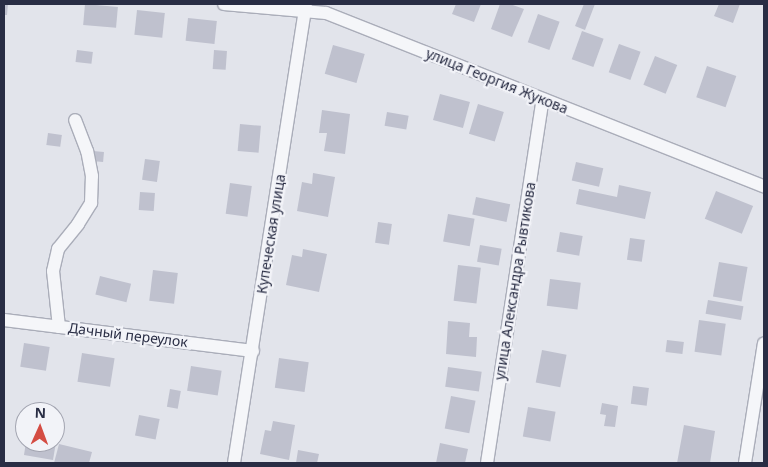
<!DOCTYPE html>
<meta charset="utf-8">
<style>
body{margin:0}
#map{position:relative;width:768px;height:467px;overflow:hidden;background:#e2e4eb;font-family:"Noto Sans",sans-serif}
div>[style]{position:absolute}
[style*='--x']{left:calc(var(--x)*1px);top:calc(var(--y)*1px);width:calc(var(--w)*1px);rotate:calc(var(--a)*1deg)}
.building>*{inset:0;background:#bfc1ce;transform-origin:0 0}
.roads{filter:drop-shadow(1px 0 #aaadb9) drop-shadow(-1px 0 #aaadb9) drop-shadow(0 1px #aaadb9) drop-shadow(0 -1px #aaadb9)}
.minor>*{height:12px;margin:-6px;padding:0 6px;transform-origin:6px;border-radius:6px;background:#f5f6f9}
span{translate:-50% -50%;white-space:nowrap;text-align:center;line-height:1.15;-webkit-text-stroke:4.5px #f2f3f8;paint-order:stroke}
.street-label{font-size:14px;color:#292d44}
.frame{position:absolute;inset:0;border:5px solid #292d44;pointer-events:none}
.north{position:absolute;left:15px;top:402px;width:50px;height:50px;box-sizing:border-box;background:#f2f3f8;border:1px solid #a2a4b0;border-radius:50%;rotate:2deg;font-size:14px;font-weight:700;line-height:20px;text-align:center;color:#292d44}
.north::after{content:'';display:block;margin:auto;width:18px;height:22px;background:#d44c43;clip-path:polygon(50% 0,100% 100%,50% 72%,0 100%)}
</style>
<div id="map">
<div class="building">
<i style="clip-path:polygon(4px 4px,8px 4px,7px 15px,4px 15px)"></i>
<i style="left:85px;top:4px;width:33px;height:21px;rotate:5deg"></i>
<i style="clip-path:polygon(456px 4px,481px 4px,474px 22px,452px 14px)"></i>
<i style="clip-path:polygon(500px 4px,510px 4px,524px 9px,512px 37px,491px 29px)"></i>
<i style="clip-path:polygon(584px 4px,595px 4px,585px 30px,575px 26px)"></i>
<i style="clip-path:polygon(719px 4px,740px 4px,733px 23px,714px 16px)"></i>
<i style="left:137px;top:10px;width:28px;height:25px;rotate:6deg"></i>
<i style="left:538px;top:14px;width:23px;height:30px;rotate:20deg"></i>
<i style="left:188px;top:18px;width:29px;height:23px;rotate:6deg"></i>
<i style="left:582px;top:31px;width:23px;height:30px;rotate:20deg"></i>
<i style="left:619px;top:44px;width:23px;height:30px;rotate:20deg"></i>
<i style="left:333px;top:45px;width:33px;height:30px;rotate:16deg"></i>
<i style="left:77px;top:50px;width:16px;height:12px;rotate:7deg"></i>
<i style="left:214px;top:50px;width:13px;height:19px;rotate:4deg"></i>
<i style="left:655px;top:56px;width:24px;height:31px;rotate:22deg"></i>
<i style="left:707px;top:66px;width:31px;height:33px;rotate:19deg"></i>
<i style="left:440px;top:94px;width:31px;height:27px;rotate:15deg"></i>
<i style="left:478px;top:104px;width:27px;height:31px;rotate:17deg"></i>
<i style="clip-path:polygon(322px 110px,350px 114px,345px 154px,324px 151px,327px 133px,319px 133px)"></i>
<i style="left:387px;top:112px;width:22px;height:14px;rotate:10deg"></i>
<i style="left:240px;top:124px;width:21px;height:27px;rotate:5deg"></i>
<i style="left:48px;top:133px;width:14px;height:12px;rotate:8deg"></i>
<i style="left:93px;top:151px;width:11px;height:10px;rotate:5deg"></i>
<i style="left:145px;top:159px;width:15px;height:21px;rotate:8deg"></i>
<i style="left:576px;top:162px;width:28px;height:19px;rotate:13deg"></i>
<i style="clip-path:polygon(313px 173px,335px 177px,328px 217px,297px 211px,302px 182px,312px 184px)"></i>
<i style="left:230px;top:183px;width:22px;height:31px;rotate:8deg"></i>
<i style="clip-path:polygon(619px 185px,651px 192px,645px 219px,576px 204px,579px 189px,617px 197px)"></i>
<i style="left:716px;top:191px;width:40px;height:30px;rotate:22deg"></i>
<i style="left:140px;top:192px;width:15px;height:18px;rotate:4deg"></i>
<i style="left:476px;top:197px;width:35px;height:18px;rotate:12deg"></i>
<i style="left:448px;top:214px;width:27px;height:28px;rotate:10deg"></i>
<i style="left:378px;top:222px;width:14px;height:21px;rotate:8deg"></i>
<i style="left:560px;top:232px;width:23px;height:20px;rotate:10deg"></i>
<i style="left:630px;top:238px;width:15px;height:22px;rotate:8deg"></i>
<i style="left:480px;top:245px;width:22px;height:17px;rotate:10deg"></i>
<i style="clip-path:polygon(303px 249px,327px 254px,319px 292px,286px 285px,292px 255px,302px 257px)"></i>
<i style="left:719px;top:262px;width:29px;height:35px;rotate:10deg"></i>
<i style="left:458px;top:265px;width:23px;height:36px;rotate:7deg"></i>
<i style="left:153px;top:270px;width:25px;height:31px;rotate:7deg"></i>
<i style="left:100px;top:276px;width:32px;height:19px;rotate:14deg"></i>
<i style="left:550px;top:279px;width:31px;height:27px;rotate:7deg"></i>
<i style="left:708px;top:300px;width:36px;height:14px;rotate:10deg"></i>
<i style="left:699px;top:320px;width:27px;height:32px;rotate:8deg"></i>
<i style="clip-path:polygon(448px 321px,470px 323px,469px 337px,477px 337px,476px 357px,446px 354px)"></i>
<i style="left:667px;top:340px;width:17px;height:12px;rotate:7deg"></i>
<i style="left:24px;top:343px;width:26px;height:24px;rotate:9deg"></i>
<i style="left:542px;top:350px;width:25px;height:33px;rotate:11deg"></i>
<i style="left:82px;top:353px;width:33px;height:29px;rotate:9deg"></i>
<i style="left:279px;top:358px;width:30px;height:30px;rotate:8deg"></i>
<i style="left:191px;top:366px;width:31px;height:25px;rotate:9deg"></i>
<i style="left:448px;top:367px;width:34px;height:20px;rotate:8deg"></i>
<i style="left:633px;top:386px;width:16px;height:18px;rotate:7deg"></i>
<i style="left:170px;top:389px;width:11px;height:18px;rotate:10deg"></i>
<i style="left:451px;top:396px;width:25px;height:33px;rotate:11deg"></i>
<i style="clip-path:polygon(602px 403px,618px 406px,615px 427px,604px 426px,606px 415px,600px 414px)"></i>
<i style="left:528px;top:407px;width:28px;height:30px;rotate:10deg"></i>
<i style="left:139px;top:415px;width:21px;height:21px;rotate:11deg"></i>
<i style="clip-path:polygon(273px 421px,295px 425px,289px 460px,260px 454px,265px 430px,271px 431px)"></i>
<i style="clip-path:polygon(684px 425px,715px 431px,710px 463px,677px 463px)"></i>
<i style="clip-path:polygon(26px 442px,56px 442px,53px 460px,24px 455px)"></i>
<i style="clip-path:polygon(440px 443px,468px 449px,465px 463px,436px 463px)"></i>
<i style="clip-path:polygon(59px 444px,92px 452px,89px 463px,54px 463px)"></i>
<i style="clip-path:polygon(298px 450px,319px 454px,317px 463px,296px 463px)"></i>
</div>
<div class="roads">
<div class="minor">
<i style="--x:224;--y:4;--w:102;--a:5"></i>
<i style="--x:326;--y:13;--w:471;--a:21.6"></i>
<i style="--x:4;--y:320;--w:251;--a:7.1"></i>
<i style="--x:59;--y:327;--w:56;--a:-96.1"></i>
<i style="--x:53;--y:271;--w:23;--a:-77"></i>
<i style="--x:58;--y:249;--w:32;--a:-51"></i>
<i style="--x:78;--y:224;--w:25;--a:-58"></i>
<i style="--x:91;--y:203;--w:27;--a:-88"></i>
<i style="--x:92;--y:176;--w:25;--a:-101"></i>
<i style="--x:87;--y:151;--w:33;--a:-111"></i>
<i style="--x:234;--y:463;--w:465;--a:-81.1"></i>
<i style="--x:487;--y:463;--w:368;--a:-81.3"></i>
<i style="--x:745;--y:463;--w:121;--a:-81"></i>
</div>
</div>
<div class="street-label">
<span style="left:497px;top:81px;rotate:22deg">улица Георгия Жукова</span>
<span style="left:271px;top:234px;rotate:-81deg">Купеческая улица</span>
<span style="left:515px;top:281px;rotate:-81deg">улица Александра Рывтикова</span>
<span style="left:128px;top:335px;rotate:7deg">Дачный переулок</span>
</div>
<div class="frame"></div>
<div class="north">N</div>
</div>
